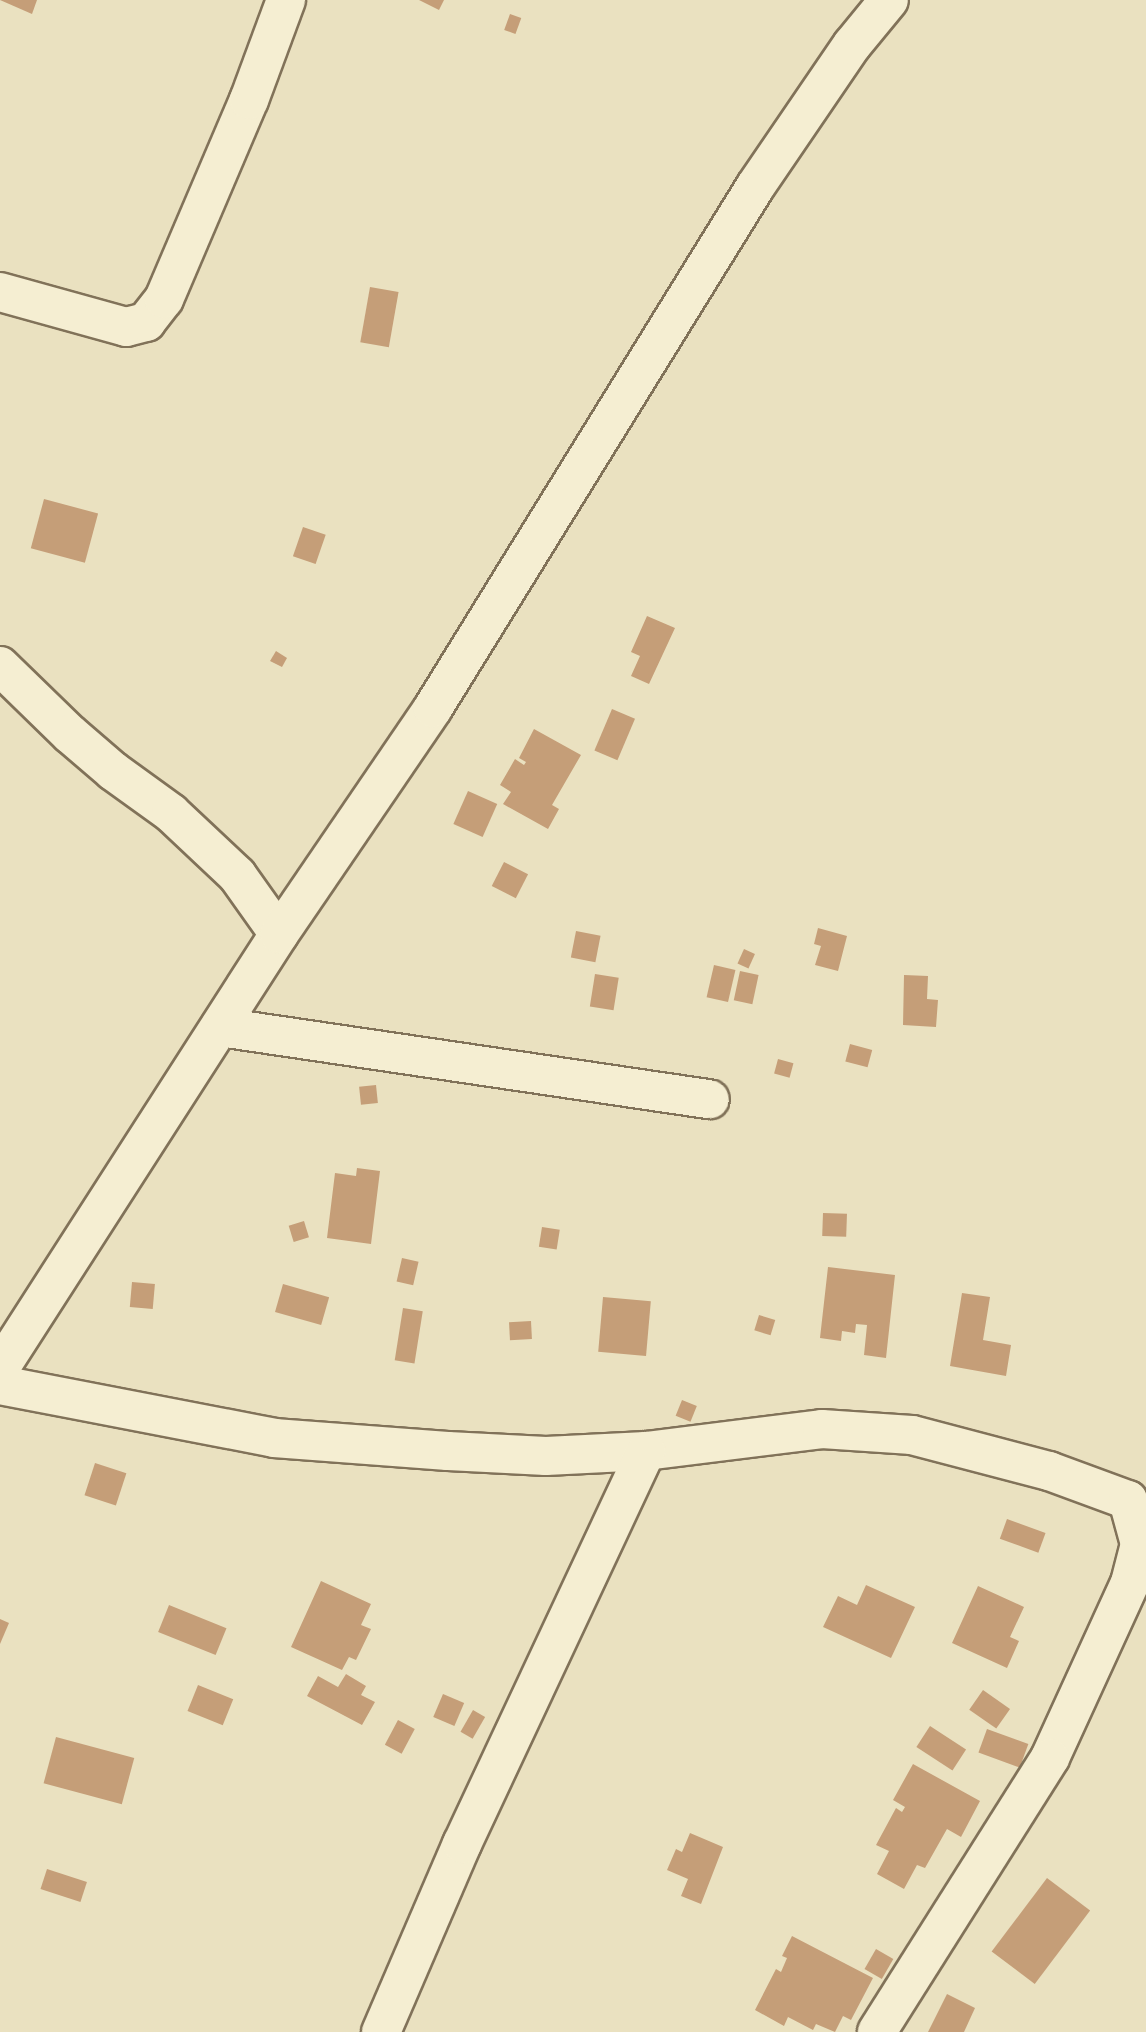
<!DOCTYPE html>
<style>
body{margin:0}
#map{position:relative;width:1146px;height:2032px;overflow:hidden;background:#eae1c0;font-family:Georgia,serif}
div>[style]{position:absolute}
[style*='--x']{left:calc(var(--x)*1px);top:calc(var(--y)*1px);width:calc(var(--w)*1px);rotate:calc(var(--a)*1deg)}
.building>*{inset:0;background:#c59e78;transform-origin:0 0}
.roads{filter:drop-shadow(2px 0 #817259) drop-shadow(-2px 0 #817259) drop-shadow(0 2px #817259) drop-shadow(0 -2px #817259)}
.minor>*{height:38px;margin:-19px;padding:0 19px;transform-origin:19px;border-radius:19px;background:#f5eed2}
span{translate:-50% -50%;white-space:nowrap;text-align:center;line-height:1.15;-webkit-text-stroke:5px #f2eacf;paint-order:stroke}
</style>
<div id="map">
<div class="building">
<i style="clip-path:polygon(0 0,37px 0,32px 14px)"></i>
<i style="clip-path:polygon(419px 0,444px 0,439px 10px)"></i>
<i style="left:510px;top:14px;width:12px;height:17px;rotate:20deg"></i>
<i style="left:370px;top:287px;width:29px;height:56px;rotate:10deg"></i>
<i style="left:44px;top:499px;width:56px;height:51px;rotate:15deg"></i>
<i style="left:303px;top:527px;width:24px;height:31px;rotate:19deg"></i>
<i style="clip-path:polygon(647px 616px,675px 628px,649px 684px,631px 676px,640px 656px,631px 652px)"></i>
<i style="clip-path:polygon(276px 651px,287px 658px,282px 667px,270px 661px)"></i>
<i style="left:612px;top:709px;width:25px;height:45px;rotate:23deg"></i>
<i style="clip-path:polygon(534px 729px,581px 755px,552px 805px,559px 809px,548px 829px,503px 804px,511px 792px,500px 785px,515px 759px,524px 765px,526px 762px,519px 758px)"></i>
<i style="left:468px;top:791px;width:32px;height:36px;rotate:24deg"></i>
<i style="left:504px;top:862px;width:27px;height:27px;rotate:27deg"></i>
<i style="clip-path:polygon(818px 928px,847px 936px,838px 971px,815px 965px,821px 946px,814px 944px)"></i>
<i style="left:576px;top:931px;width:25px;height:27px;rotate:11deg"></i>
<i style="left:744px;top:949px;width:12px;height:16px;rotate:24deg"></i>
<i style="left:714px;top:965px;width:22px;height:33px;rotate:13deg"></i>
<i style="left:740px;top:971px;width:19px;height:30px;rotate:12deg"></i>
<i style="left:595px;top:974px;width:24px;height:33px;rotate:9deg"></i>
<i style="clip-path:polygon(904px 975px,928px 976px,927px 999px,938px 1000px,936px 1027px,903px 1025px)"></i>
<i style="left:850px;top:1044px;width:23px;height:18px;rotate:15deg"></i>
<i style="left:778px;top:1059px;width:16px;height:15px;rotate:15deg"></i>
<i style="left:376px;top:1085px;width:18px;height:17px;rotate:84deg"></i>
<i style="clip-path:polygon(357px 1168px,380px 1171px,371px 1244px,327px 1238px,335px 1173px,356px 1176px)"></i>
<i style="left:823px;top:1213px;width:24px;height:23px;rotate:2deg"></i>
<i style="left:304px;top:1221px;width:17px;height:16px;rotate:73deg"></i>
<i style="left:542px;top:1227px;width:18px;height:20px;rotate:9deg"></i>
<i style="left:402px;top:1258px;width:17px;height:24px;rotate:13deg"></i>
<i style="clip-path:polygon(828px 1267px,895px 1275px,886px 1358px,864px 1355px,867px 1325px,856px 1324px,855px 1333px,842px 1331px,841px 1341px,820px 1338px)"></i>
<i style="left:132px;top:1282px;width:23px;height:25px;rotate:5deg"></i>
<i style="left:283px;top:1284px;width:48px;height:29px;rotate:16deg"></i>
<i style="clip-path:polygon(962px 1293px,990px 1297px,983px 1340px,1011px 1345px,1006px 1376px,950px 1366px)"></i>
<i style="left:603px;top:1297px;width:48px;height:55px;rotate:5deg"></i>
<i style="left:403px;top:1308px;width:20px;height:53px;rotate:9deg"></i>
<i style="left:759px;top:1315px;width:17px;height:16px;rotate:17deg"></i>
<i style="left:531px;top:1321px;width:18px;height:22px;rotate:87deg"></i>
<i style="left:682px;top:1400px;width:16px;height:17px;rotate:22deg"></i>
<i style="left:95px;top:1463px;width:33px;height:34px;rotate:18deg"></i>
<i style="left:1007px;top:1519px;width:41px;height:21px;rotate:20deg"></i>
<i style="clip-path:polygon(321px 1581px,371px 1604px,361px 1625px,371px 1629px,356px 1660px,349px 1657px,342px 1670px,291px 1647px)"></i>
<i style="clip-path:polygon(866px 1585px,915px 1607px,891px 1658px,823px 1627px,838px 1596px,857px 1605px)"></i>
<i style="clip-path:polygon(978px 1586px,1024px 1607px,1010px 1637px,1019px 1641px,1007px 1668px,952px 1643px)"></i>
<i style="left:169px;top:1605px;width:62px;height:29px;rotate:22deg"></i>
<i style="clip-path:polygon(0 1619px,9px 1623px,0 1644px)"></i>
<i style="clip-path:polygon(346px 1674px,366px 1686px,361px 1695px,375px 1702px,362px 1725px,307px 1696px,318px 1676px,338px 1687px)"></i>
<i style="left:198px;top:1685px;width:38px;height:28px;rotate:22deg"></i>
<i style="left:983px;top:1690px;width:33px;height:24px;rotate:35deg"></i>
<i style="left:443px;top:1694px;width:23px;height:25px;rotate:23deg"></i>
<i style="left:473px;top:1710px;width:14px;height:25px;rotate:30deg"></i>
<i style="left:398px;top:1720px;width:19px;height:28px;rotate:28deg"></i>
<i style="left:930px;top:1726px;width:43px;height:25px;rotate:33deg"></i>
<i style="left:987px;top:1729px;width:44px;height:25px;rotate:20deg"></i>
<i style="left:56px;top:1737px;width:81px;height:48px;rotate:15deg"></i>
<i style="clip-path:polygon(913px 1764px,980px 1801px,961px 1837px,947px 1829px,925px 1868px,917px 1865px,904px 1889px,877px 1874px,889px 1851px,876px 1845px,896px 1808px,902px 1812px,905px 1807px,893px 1800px)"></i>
<i style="clip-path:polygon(690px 1833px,723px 1847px,701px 1904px,681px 1896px,688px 1879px,667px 1870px,676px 1849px,682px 1852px)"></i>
<i style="left:47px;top:1869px;width:42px;height:21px;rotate:18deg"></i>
<i style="left:1047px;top:1878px;width:54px;height:92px;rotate:37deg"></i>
<i style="clip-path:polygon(792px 1936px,873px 1978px,851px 2020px,843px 2016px,835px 2032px,816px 2024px,813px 2030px,788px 2017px,784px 2026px,755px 2010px,776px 1969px,781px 1972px,787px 1958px,782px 1956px)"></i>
<i style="left:876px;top:1949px;width:20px;height:23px;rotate:30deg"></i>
<i style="clip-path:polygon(947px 1994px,975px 2008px,964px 2032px,928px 2032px)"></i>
</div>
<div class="roads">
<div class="minor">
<i style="--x:0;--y:292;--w:131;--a:15.5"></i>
<i style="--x:126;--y:327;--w:21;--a:-14"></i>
<i style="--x:146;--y:322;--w:29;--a:-52"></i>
<i style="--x:164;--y:299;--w:216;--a:-66.9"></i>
<i style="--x:249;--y:100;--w:107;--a:-69.7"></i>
<i style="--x:0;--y:666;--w:98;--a:44.2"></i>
<i style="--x:70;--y:734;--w:57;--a:40.7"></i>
<i style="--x:113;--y:771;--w:72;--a:35.9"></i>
<i style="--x:171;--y:813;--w:91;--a:43.2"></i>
<i style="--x:237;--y:875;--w:72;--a:54.6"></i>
<i style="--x:220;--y:1027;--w:495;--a:8.4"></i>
<i style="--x:0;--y:1368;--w:516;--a:-57.26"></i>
<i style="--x:279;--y:934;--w:273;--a:-55.7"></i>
<i style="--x:433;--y:708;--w:612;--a:-58.28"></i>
<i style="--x:755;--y:187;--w:172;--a:-55.7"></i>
<i style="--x:852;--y:45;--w:58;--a:-50.6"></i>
<i style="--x:0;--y:1385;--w:279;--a:10.9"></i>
<i style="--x:274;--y:1438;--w:174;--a:4.3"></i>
<i style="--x:448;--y:1451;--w:98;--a:2.9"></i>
<i style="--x:546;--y:1456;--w:100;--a:-2.9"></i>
<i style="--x:646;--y:1451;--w:177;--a:-7.1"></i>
<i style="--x:822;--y:1429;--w:90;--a:3.8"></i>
<i style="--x:912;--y:1435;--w:142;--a:14.7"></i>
<i style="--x:1049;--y:1471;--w:84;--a:20.2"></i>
<i style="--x:1128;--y:1500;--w:46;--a:74.7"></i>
<i style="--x:1140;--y:1544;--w:40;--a:104.4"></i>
<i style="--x:1130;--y:1583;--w:192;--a:114.6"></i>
<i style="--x:1050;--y:1758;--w:324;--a:122.3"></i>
<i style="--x:381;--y:2032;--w:205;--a:-66.7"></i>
<i style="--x:462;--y:1844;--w:434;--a:-64.9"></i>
</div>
</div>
</div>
